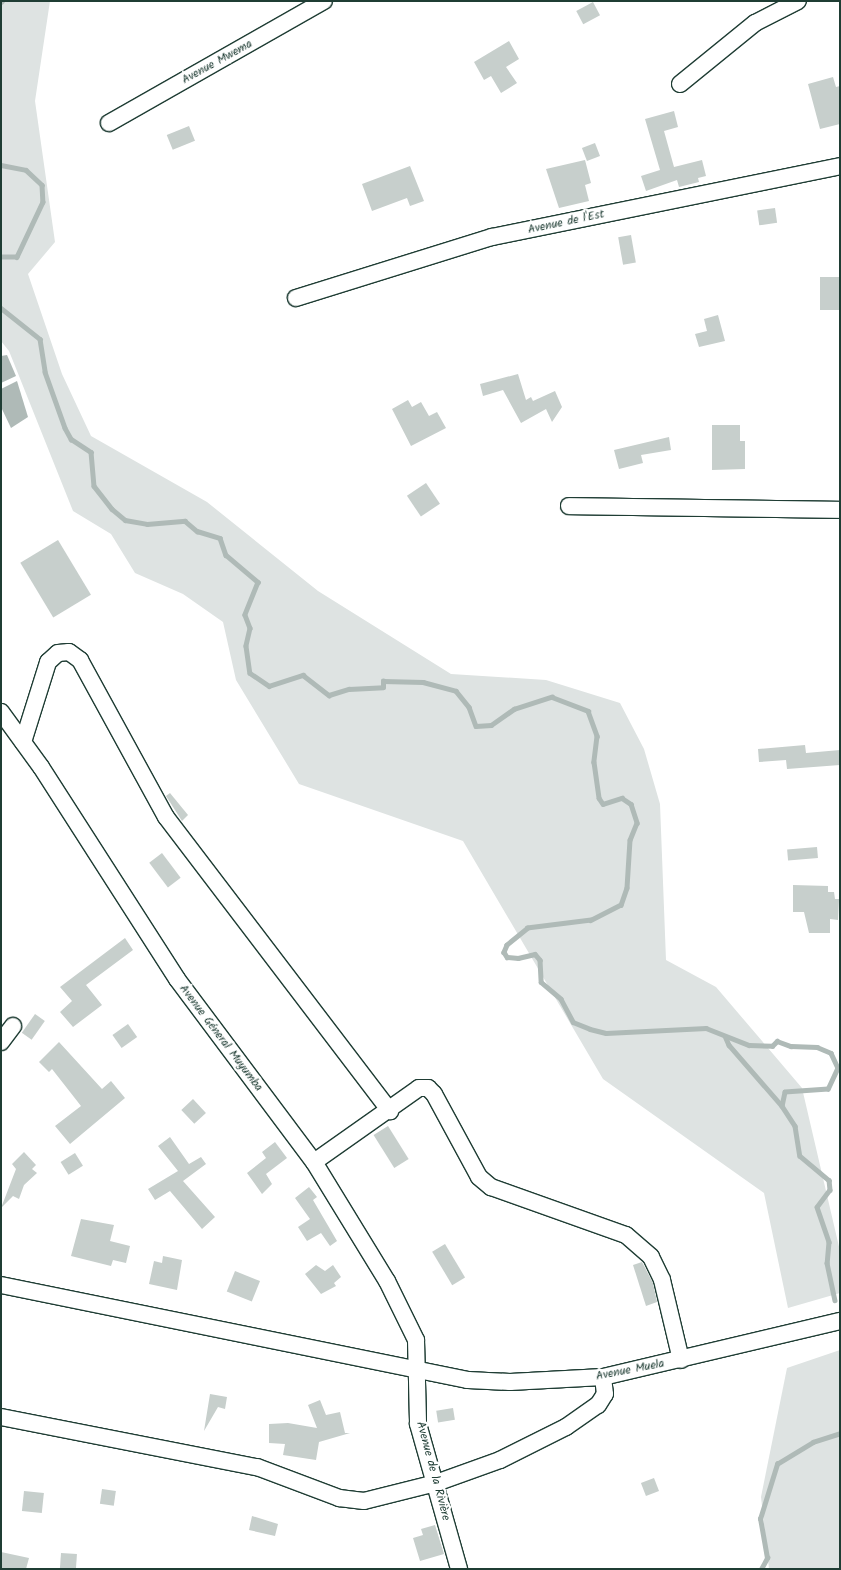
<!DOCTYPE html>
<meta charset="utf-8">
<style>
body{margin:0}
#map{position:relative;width:841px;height:1570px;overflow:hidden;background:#fff;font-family:Kalam,sans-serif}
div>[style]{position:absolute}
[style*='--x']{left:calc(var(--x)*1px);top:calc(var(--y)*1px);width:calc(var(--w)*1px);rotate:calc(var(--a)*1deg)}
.green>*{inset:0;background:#dee3e2}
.water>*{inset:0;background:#afbab7}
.stream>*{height:4.5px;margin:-2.25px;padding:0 2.25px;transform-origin:2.25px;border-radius:2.25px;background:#afbab7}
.building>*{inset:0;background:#c7cfcc;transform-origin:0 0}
.roads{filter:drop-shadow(1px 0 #1f3d34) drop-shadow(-1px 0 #1f3d34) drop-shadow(0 1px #1f3d34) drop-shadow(0 -1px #1f3d34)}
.minor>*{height:16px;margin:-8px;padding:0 8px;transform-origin:8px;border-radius:8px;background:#fff}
span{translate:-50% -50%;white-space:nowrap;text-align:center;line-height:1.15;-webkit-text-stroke:4.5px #fff;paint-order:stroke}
.street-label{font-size:12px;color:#1f3d34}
.frame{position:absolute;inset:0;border:2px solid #1f3d34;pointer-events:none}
</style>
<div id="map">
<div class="green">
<i style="clip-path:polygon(1px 1px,50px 1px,35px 101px,55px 242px,28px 274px,62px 374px,91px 436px,207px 502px,318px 591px,451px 674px,546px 680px,620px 703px,644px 749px,660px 804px,666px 960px,716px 987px,802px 1088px,840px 1251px,840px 1293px,788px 1308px,764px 1193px,603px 1079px,463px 841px,299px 784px,236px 680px,223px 622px,183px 594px,135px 573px,111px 534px,73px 511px,9px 351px,1px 341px)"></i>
<i style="clip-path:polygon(840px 1350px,840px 1569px,769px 1569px,761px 1497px,787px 1368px)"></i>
</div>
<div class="water">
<i style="clip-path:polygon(7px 355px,16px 376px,1px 383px,1px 356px)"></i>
<i style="clip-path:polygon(17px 381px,28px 417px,11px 428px,1px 407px,1px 389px)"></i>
</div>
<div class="stream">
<i style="--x:1;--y:2;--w:1;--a:-45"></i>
<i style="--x:1;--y:165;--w:25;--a:11"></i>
<i style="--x:26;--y:170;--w:22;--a:43"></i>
<i style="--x:42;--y:185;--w:17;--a:87"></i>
<i style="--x:43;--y:202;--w:61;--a:115.3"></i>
<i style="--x:17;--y:257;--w:16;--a:180"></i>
<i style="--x:1;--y:308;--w:50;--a:38.5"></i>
<i style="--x:40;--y:339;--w:33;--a:81"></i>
<i style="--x:45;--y:372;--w:59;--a:70.3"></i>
<i style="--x:65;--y:428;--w:13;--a:61"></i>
<i style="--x:71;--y:439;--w:24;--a:33"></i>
<i style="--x:91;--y:452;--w:34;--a:85"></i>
<i style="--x:94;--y:486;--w:29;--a:52"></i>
<i style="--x:112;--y:509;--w:17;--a:40"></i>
<i style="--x:125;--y:520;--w:22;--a:10"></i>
<i style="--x:147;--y:524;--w:38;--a:-5"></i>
<i style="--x:185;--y:521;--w:16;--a:40"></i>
<i style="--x:197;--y:531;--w:24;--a:17"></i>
<i style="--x:220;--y:538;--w:18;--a:71"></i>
<i style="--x:226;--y:555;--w:42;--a:40.2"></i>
<i style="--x:258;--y:582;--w:35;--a:112"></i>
<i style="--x:245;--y:615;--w:14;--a:69"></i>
<i style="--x:250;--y:628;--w:18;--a:103"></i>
<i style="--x:246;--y:646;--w:27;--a:82"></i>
<i style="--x:250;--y:673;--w:23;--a:34"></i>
<i style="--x:269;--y:686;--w:36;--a:-18"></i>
<i style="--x:303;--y:675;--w:33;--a:38"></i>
<i style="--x:329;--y:695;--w:21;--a:-17"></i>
<i style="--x:349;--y:689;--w:34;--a:-3"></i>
<i style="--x:383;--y:687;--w:6;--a:-90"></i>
<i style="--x:383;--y:681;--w:40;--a:1.4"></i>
<i style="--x:423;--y:682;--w:34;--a:15"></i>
<i style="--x:456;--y:691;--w:21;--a:51"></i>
<i style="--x:469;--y:707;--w:20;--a:70"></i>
<i style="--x:476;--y:726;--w:15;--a:-4"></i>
<i style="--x:491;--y:725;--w:28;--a:-35"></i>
<i style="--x:514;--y:709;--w:40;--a:-18"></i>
<i style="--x:552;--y:697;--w:39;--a:21"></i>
<i style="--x:588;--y:711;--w:27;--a:70"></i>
<i style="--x:597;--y:736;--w:26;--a:97"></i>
<i style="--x:594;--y:762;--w:36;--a:82"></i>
<i style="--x:599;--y:798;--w:7;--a:56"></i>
<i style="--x:603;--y:804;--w:20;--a:-18"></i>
<i style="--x:622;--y:798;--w:11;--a:34"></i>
<i style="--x:631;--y:804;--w:20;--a:72"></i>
<i style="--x:637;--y:823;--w:18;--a:112"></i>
<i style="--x:630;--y:840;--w:48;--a:93.6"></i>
<i style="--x:627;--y:888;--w:18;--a:109"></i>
<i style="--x:621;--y:905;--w:34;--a:153"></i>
<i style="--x:591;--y:920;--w:64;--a:172.8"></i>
<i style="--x:528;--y:928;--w:27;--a:141"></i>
<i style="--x:507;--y:945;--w:8;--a:113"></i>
<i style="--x:504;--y:952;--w:6;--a:59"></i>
<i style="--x:507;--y:957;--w:11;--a:5"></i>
<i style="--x:518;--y:958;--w:17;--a:-13"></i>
<i style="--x:535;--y:954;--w:8;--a:50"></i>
<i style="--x:540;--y:960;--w:22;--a:87"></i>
<i style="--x:541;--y:982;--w:26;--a:40"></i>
<i style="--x:561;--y:999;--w:26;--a:62"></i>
<i style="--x:573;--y:1022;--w:18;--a:22"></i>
<i style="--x:590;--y:1029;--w:16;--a:14"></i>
<i style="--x:606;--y:1033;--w:100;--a:-2.9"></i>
<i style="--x:706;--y:1028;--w:46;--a:21.6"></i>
<i style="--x:749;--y:1045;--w:23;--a:2"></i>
<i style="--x:772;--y:1046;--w:7;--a:-45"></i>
<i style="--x:777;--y:1041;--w:15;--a:20"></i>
<i style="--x:791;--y:1046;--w:26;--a:2"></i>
<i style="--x:817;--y:1047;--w:15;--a:23"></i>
<i style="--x:831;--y:1053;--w:17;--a:65"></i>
<i style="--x:838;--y:1068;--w:23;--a:115"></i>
<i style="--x:828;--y:1089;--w:43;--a:176"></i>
<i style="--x:785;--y:1092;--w:14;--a:102"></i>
<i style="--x:782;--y:1106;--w:24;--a:57"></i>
<i style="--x:795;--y:1126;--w:30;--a:81"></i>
<i style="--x:800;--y:1156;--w:38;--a:40"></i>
<i style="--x:829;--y:1180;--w:10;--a:84"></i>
<i style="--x:830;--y:1190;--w:21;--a:127"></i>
<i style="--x:817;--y:1207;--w:37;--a:71"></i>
<i style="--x:829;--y:1242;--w:21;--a:95"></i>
<i style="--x:827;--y:1263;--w:38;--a:78"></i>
<i style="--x:725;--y:1036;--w:10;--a:66"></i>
<i style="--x:729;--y:1045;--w:81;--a:49"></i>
<i style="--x:761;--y:1569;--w:13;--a:-61"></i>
<i style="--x:767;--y:1558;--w:40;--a:-100"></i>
<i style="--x:760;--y:1519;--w:58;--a:-72.8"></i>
<i style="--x:777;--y:1464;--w:42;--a:-31.4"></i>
<i style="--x:813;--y:1442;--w:28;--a:-18"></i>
</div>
<div class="building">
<i style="left:593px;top:2px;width:15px;height:19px;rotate:62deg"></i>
<i style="clip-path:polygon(509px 41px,519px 59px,506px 67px,517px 83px,501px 93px,491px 76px,484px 80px,474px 62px)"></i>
<i style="clip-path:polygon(833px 77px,836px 87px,840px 86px,840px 124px,820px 129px,808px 84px)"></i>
<i style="clip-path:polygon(674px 111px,678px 127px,664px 131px,674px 167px,702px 160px,706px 176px,698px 178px,699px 182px,679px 187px,677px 180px,646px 191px,641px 176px,660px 170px,645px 119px)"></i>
<i style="left:189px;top:126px;width:16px;height:24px;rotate:68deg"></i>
<i style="left:595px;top:143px;width:14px;height:14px;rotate:69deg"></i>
<i style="clip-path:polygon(585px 160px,591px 183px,585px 185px,589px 201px,559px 208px,546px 169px)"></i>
<i style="clip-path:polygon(410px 166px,424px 201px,410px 206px,407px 198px,372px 211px,362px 184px)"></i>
<i style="left:775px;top:208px;width:15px;height:18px;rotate:82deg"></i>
<i style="left:631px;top:235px;width:28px;height:13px;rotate:80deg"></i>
<i style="left:840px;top:277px;width:33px;height:20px;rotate:90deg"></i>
<i style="clip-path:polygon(718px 315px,725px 341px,699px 347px,695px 334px,707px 331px,704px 319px)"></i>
<i style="clip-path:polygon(518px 374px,526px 400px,531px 397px,533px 401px,555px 391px,562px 407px,552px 422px,546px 409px,521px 423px,503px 390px,483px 396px,480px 384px)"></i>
<i style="clip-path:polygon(408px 400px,412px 407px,421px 402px,429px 416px,437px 412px,446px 428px,411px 446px,392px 409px)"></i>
<i style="clip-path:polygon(712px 425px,740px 425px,740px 441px,745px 441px,745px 469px,712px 470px)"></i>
<i style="clip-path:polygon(669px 437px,671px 450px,641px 455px,643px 463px,619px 469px,614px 450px)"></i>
<i style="left:426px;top:483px;width:25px;height:23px;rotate:56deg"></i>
<i style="left:58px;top:540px;width:64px;height:44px;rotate:59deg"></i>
<i style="clip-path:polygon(805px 745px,806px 753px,840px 750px,840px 765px,787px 769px,786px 760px,759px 762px,758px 749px)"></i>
<i style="clip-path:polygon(170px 793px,188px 815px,182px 821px,166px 796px)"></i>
<i style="left:817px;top:847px;width:11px;height:30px;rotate:85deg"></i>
<i style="left:162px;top:853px;width:31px;height:16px;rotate:53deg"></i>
<i style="clip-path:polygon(793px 885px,828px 886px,828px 892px,834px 892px,835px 899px,839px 899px,838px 920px,830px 919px,830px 933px,809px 933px,804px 912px,793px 912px)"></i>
<i style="clip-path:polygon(125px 938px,133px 950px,86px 985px,102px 1005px,73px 1027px,60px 1012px,72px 1001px,60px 987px)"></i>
<i style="left:35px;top:1014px;width:12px;height:23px;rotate:35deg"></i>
<i style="left:128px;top:1024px;width:16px;height:19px;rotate:55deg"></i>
<i style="clip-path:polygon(59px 1042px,102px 1089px,111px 1081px,125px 1098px,70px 1144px,55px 1126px,81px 1106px,52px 1069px,49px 1072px,39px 1062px)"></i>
<i style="left:193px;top:1099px;width:19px;height:16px;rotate:47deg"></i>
<i style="left:388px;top:1126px;width:39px;height:17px;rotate:58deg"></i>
<i style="clip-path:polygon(170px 1137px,189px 1164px,201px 1157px,206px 1164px,183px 1181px,215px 1217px,202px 1229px,170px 1191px,155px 1200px,148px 1189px,178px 1171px,158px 1146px)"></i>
<i style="clip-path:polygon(275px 1142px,287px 1158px,266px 1174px,272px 1184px,262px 1194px,247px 1173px,266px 1158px,262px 1152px)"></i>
<i style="clip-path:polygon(24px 1152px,36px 1165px,32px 1169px,37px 1173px,24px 1185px,19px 1199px,13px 1196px,1px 1208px,16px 1169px,12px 1164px)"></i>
<i style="left:75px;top:1153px;width:15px;height:17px;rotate:58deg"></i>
<i style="clip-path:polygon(309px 1187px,317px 1197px,313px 1200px,337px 1241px,330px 1246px,321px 1233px,307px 1241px,298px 1227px,310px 1219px,295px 1198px)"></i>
<i style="clip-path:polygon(81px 1219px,114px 1225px,110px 1241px,130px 1246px,126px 1263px,113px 1260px,111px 1266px,71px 1256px)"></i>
<i style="left:445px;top:1244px;width:39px;height:15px;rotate:59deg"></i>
<i style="clip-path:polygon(163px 1256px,182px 1260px,177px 1290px,149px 1284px,154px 1261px,162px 1263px)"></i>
<i style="clip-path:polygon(642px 1262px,653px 1283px,657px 1302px,646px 1306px,633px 1265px)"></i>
<i style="clip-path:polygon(316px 1265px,325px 1271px,333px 1265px,341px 1277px,334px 1283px,336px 1286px,321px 1294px,305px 1274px)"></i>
<i style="left:235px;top:1271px;width:27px;height:22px;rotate:22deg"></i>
<i style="clip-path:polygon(210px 1394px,227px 1397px,225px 1409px,218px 1407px,204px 1431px)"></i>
<i style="clip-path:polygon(320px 1400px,326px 1415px,340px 1412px,345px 1433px,350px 1433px,319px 1442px,316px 1460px,283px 1455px,285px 1444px,269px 1443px,269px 1424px,288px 1423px,317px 1428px,308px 1405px)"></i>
<i style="left:453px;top:1408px;width:12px;height:17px;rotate:81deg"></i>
<i style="left:654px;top:1478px;width:14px;height:14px;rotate:69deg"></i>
<i style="left:102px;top:1489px;width:14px;height:15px;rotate:8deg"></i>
<i style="left:24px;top:1491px;width:20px;height:20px;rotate:6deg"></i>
<i style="clip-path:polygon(252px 1516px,278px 1524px,275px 1536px,249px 1530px)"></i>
<i style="clip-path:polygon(435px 1525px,444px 1554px,420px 1561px,413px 1538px,423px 1535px,421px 1529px)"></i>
<i style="clip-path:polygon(1px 1552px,29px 1558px,26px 1569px,1px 1569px)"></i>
<i style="left:61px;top:1553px;width:16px;height:16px;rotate:4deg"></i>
</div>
<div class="roads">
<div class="minor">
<i style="--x:680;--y:84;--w:97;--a:-39.1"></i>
<i style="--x:755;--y:23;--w:48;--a:-27.1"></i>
<i style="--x:109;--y:123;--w:247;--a:-29.6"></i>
<i style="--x:296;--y:298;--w:205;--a:-17.3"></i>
<i style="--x:492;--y:237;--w:355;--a:-11.5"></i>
<i style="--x:569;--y:506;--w:271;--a:0.8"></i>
<i style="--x:1;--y:712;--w:68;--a:54"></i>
<i style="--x:41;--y:767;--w:252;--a:57.3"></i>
<i style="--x:177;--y:979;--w:229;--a:53.2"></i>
<i style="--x:314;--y:1162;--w:140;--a:58.5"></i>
<i style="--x:387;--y:1281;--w:66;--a:63.8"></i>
<i style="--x:416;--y:1340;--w:84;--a:88.6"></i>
<i style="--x:418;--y:1424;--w:151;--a:74.2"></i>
<i style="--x:23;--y:742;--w:84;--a:-72.6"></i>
<i style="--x:48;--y:662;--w:13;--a:-42"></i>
<i style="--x:58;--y:653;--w:11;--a:-5"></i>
<i style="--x:69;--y:652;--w:14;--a:36"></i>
<i style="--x:80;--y:660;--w:179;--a:61.3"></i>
<i style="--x:166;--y:817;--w:370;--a:52.7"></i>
<i style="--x:1;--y:1042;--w:20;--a:-53"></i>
<i style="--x:314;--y:1162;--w:128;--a:-35.2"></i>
<i style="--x:419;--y:1088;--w:9;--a:0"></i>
<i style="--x:428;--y:1088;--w:8;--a:45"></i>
<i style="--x:434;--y:1094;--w:94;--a:61.5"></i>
<i style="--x:479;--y:1177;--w:16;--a:40"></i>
<i style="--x:491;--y:1187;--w:143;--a:19.6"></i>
<i style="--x:626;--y:1235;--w:33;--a:41"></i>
<i style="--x:651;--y:1257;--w:25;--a:64"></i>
<i style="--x:662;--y:1280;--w:82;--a:76.6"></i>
<i style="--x:1;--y:1285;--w:477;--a:11.5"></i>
<i style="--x:468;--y:1380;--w:42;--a:2.7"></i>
<i style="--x:510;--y:1382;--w:93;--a:-3.1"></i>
<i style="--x:603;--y:1377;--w:244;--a:-13.3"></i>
<i style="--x:1;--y:1417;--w:261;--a:11.1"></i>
<i style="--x:257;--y:1467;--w:88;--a:20.7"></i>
<i style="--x:339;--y:1498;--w:25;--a:7"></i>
<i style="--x:364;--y:1501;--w:74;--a:-14"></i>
<i style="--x:436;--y:1483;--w:68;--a:-19.8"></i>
<i style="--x:500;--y:1460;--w:74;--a:-26.6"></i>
<i style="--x:566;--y:1427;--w:39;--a:-35"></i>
<i style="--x:598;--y:1405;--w:13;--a:-58"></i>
<i style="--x:605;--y:1394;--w:17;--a:-97"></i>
</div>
</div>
<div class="street-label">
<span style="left:217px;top:62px;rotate:-29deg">Avenue Mwema</span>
<span style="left:566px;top:222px;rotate:-12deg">Avenue de l'Est</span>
<span style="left:221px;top:1038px;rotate:53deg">Avenue Géneral Muyumba</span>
<span style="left:630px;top:1370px;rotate:-11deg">Avenue Muela</span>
<span style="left:433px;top:1471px;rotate:75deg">Avenue de la Rivière</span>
</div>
<div class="frame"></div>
</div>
